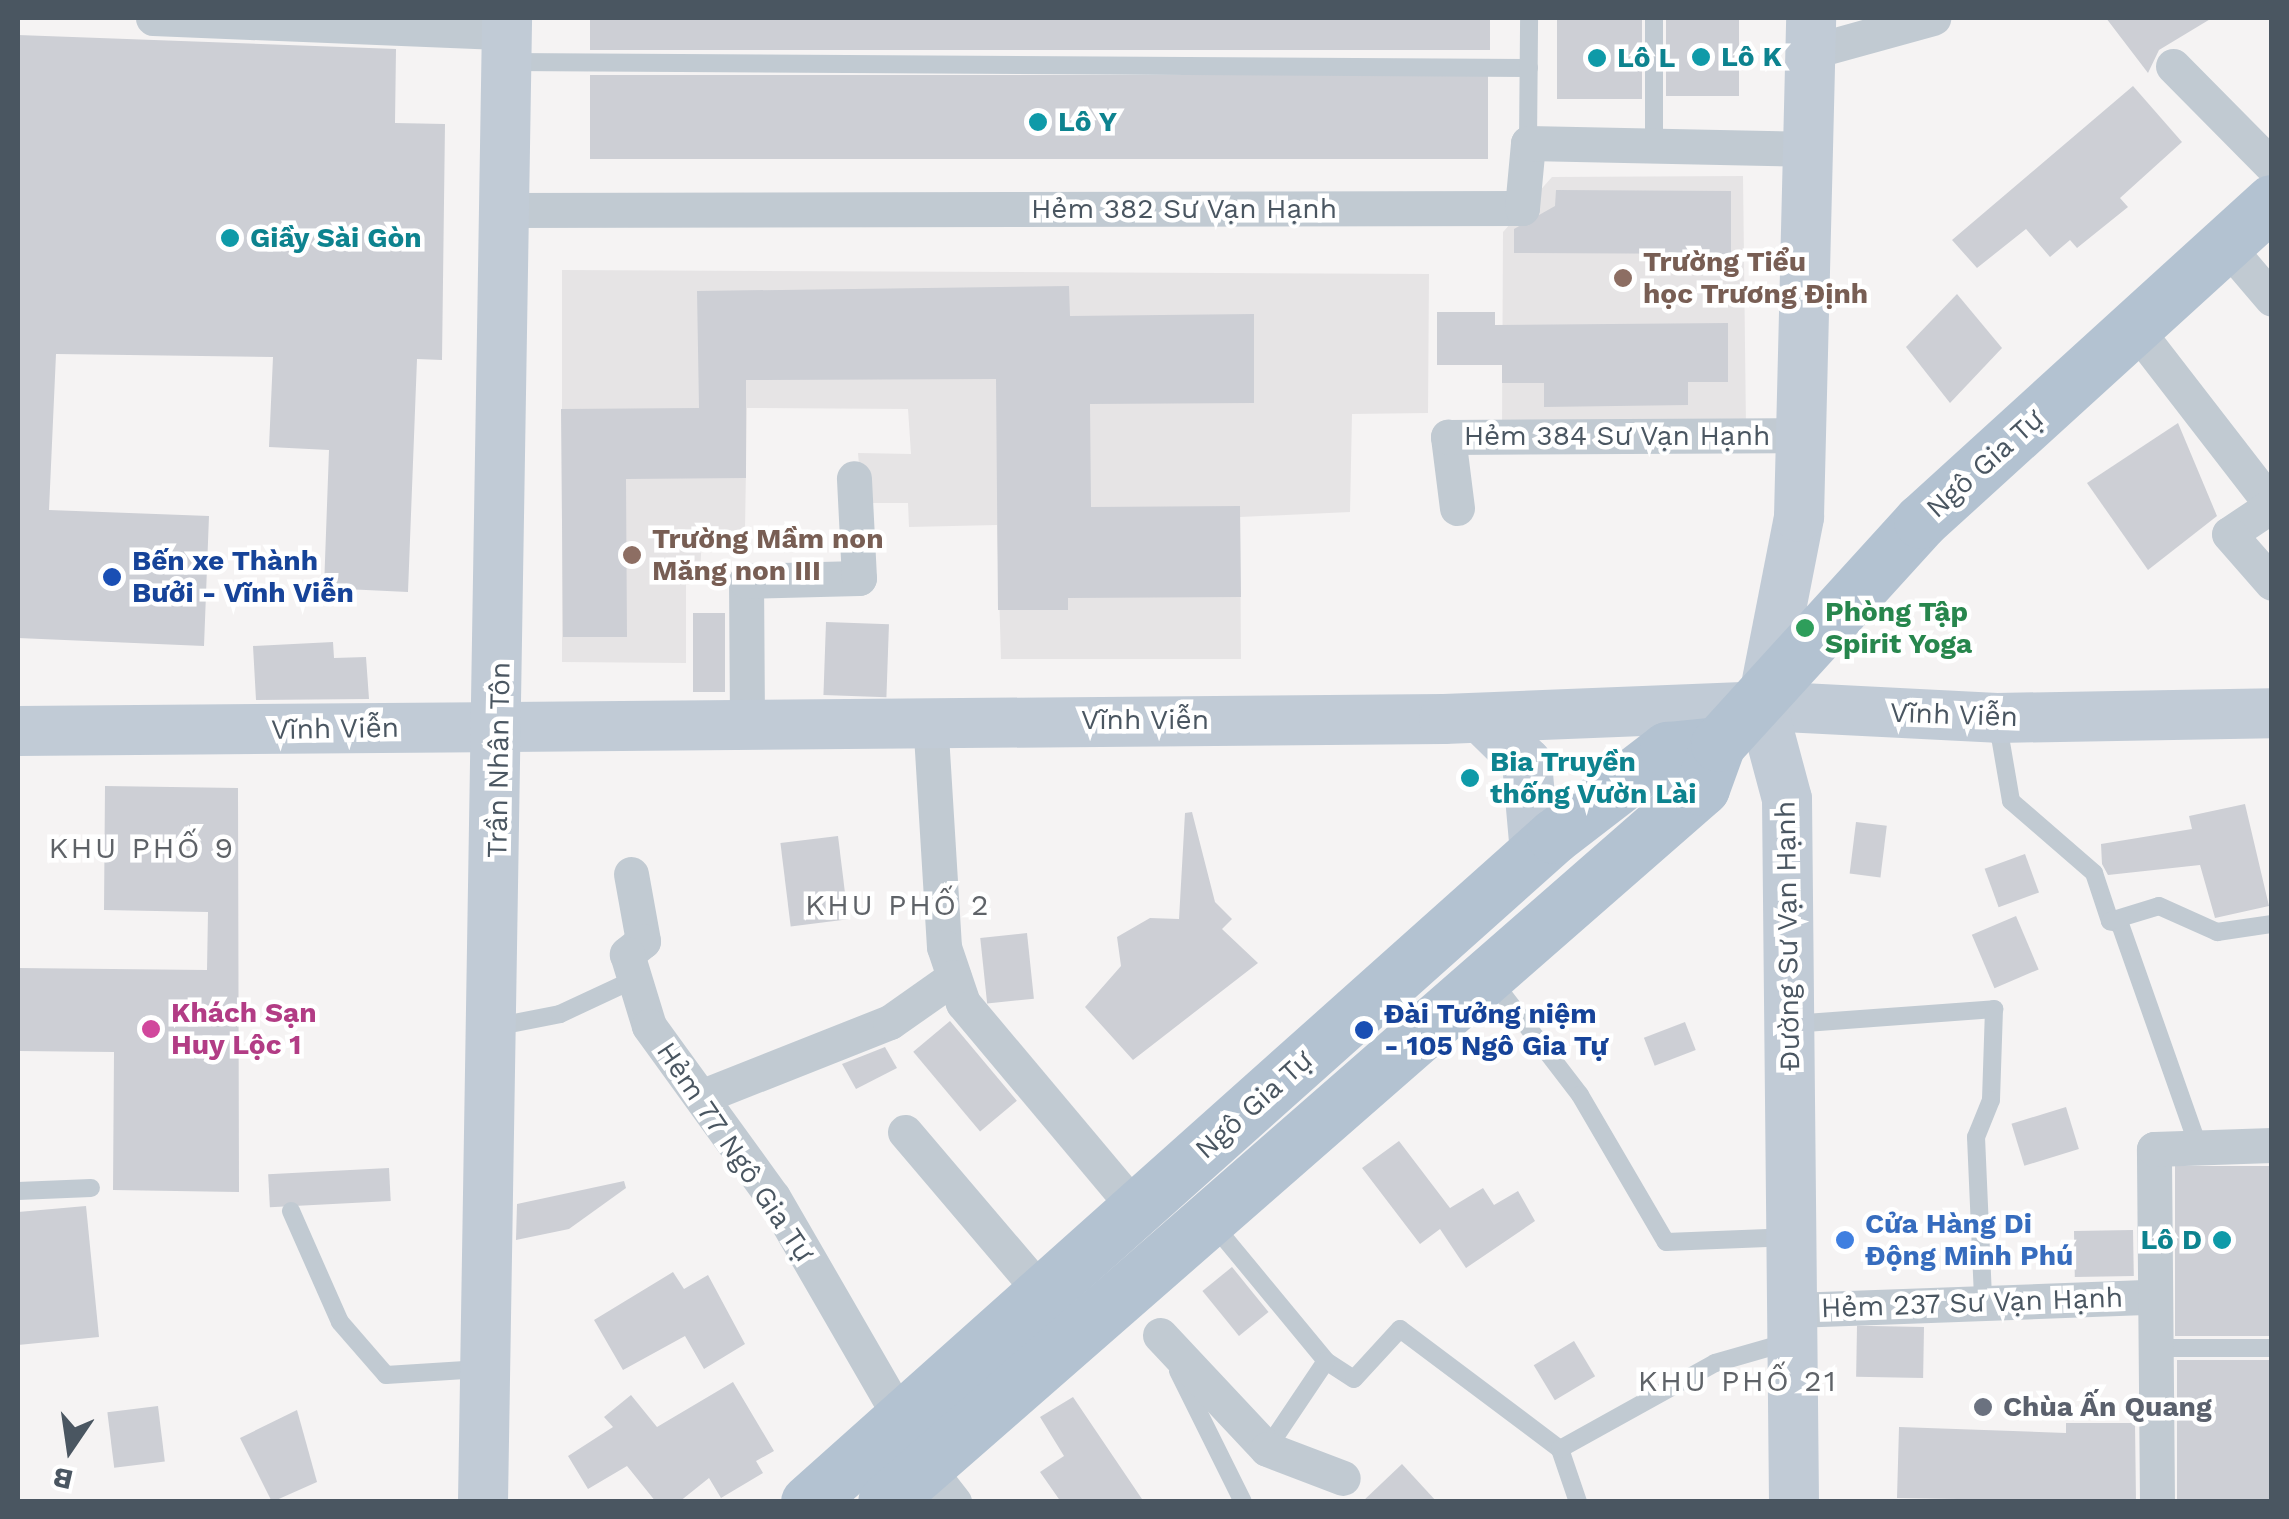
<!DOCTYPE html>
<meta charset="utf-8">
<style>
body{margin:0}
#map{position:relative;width:2289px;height:1519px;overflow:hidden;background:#f5f3f3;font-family:"Work Sans",sans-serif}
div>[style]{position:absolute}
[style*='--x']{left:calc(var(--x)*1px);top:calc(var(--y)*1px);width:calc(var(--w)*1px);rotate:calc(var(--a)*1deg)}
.education>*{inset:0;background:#e6e4e5}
.building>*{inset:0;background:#cdcfd5;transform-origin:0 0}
.lane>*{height:18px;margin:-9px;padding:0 9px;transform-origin:9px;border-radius:9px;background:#c1cad2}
.street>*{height:35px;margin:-17.5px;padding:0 17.5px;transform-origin:17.5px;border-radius:17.5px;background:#c1cad2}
.secondary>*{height:50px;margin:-25px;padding:0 25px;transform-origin:25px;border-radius:25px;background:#c1cbd6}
.primary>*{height:55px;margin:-27.5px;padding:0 27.5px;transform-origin:27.5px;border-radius:27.5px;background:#b3c2d1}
.dots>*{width:28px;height:28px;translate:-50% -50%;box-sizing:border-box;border:5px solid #fff;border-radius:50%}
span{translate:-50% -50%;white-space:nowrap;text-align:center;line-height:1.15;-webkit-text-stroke:9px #fff;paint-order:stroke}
.culture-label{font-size:28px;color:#0d838f;font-weight:700}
.left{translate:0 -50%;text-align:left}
.right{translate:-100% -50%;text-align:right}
.street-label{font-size:28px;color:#4a5661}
.education-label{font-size:28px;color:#785e54;font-weight:700}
.transit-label{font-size:28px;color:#164399;font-weight:700}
.leisure-label{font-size:28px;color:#27864d;font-weight:700}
.hotel-label{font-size:28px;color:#b23c85;font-weight:700}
.shop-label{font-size:28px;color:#366cbe;font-weight:700}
.worship-label{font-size:28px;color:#5b616d;font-weight:700}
.neighbourhood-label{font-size:30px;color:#5f6368;letter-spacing:2.5px}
.frame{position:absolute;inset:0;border:20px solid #4a5661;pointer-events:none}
.north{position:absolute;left:20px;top:1399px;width:100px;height:100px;-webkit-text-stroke:8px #fff;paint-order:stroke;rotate:193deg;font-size:28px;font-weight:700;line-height:40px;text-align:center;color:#4a5661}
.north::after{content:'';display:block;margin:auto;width:35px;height:45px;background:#4a5661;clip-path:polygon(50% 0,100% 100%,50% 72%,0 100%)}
</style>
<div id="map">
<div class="education">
<i style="clip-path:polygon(1743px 176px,1746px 429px,1502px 430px,1503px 232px,1552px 177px)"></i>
<i style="clip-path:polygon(562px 270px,1429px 274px,1428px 413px,1352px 414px,1350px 512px,1240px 517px,1241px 659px,1001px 659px,997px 525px,909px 527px,908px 503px,862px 503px,858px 453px,911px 454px,908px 409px,747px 408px,745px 530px,702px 532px,700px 578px,686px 579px,686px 663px,562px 662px)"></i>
</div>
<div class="building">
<i style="left:590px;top:18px;width:900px;height:32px"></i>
<i style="left:1557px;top:18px;width:85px;height:81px"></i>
<i style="left:1666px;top:18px;width:73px;height:78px"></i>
<i style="clip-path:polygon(2106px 18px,2212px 18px,2159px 50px,2148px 73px)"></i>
<i style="clip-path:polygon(18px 35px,396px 49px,395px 123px,445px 124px,442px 360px,417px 359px,408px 592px,324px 588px,329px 450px,269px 447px,273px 357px,56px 354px,49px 510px,209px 516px,204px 646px,18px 638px)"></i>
<i style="left:590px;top:75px;width:898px;height:84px"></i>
<i style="clip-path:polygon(2133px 86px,2182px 142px,2120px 198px,2128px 207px,2077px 248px,2070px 240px,2050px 257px,2026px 229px,1977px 268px,1952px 240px)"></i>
<i style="clip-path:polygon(1556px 190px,1731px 191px,1731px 254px,1514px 253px,1514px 229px,1555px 206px)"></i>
<i style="clip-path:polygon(1069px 286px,1070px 316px,1254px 314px,1254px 403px,1090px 404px,1091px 507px,1240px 506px,1241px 597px,1068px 598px,1068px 610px,998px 610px,996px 379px,746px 380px,746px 478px,626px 479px,627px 637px,563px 637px,561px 409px,699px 408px,697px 291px)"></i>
<i style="clip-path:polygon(1957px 294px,2002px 348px,1950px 403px,1906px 347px)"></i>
<i style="clip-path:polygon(1437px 312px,1495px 312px,1495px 325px,1728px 323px,1728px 382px,1688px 382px,1688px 405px,1544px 407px,1544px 383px,1502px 383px,1502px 365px,1437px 365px)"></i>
<i style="clip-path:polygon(2178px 423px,2217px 516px,2148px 570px,2087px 483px)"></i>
<i style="left:693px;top:613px;width:32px;height:79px"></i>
<i style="left:826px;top:622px;width:63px;height:73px;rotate:2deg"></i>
<i style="clip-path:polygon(333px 642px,334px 658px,366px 657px,369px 699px,256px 700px,253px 646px)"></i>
<i style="clip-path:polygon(105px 786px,238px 788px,239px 1192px,113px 1190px,114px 1052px,18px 1051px,18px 968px,207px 970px,208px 912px,104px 910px)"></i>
<i style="clip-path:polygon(2245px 804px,2269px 906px,2215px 918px,2200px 865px,2108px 875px,2102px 864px,2101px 844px,2192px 829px,2189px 816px)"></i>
<i style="clip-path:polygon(1192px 812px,1215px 902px,1232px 919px,1222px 929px,1258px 963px,1133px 1060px,1085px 1007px,1121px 966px,1117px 937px,1150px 918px,1179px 919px,1185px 813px)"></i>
<i style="left:1856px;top:822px;width:31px;height:52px;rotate:7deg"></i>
<i style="left:838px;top:836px;width:84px;height:58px;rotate:83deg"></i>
<i style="left:2025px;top:854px;width:41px;height:43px;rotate:70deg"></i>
<i style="left:2016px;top:916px;width:58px;height:48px;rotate:67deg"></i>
<i style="left:1027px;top:933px;width:66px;height:47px;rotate:84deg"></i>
<i style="left:950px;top:1021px;width:104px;height:48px;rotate:50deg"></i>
<i style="left:1685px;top:1022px;width:30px;height:44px;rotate:69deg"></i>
<i style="clip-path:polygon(885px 1047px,897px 1068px,856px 1089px,842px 1064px)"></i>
<i style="left:2066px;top:1107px;width:44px;height:57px;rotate:73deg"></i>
<i style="clip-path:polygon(1399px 1141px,1450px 1208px,1483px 1188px,1494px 1205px,1518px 1191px,1535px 1221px,1466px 1268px,1440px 1229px,1420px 1244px,1362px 1168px)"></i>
<i style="left:2272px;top:1166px;width:170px;height:97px;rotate:90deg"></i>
<i style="left:389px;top:1168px;width:33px;height:121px;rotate:87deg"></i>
<i style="clip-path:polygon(624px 1181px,626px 1188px,569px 1229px,516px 1240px,517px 1204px)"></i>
<i style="clip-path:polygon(86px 1206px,99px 1337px,18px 1345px,18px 1212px)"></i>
<i style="left:2133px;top:1230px;width:46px;height:59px;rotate:89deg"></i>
<i style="left:1232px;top:1267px;width:58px;height:38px;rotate:51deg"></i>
<i style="clip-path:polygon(673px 1272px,684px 1289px,708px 1275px,745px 1344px,704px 1369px,685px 1336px,623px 1370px,594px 1320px)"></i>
<i style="left:1924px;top:1327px;width:51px;height:67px;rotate:91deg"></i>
<i style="left:1574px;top:1341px;width:41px;height:47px;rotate:59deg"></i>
<i style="left:2177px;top:1360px;width:95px;height:142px"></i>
<i style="clip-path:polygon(733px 1382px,774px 1451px,756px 1461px,763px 1473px,721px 1498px,709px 1478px,679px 1502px,656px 1502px,627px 1466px,588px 1489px,568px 1456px,613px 1427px,604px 1417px,631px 1395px,657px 1427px)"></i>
<i style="clip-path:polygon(1073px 1397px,1144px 1502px,1061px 1502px,1040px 1472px,1064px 1456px,1040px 1417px)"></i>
<i style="left:158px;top:1406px;width:56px;height:51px;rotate:83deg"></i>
<i style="clip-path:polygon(297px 1410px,317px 1482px,272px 1502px,240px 1438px)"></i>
<i style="clip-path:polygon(2066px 1423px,2135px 1423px,2136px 1502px,1897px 1498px,1899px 1427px,2066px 1433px)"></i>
<i style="clip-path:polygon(1402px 1464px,1437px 1502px,1362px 1502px)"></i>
</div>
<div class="lane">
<i style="--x:1654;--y:18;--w:132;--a:90"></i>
<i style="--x:509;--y:62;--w:1020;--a:0.34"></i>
<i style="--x:1528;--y:143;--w:125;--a:-89.5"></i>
<i style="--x:1997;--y:719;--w:83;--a:80.3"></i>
<i style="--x:2011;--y:801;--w:110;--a:40.9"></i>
<i style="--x:2094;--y:873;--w:51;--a:71.6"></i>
<i style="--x:2110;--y:921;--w:10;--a:17"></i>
<i style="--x:2120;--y:924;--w:234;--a:70.6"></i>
<i style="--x:2110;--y:921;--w:51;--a:-17"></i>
<i style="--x:2159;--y:906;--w:64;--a:24.1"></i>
<i style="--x:2217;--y:932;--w:56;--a:-8.3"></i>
<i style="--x:1491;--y:979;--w:146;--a:52.5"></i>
<i style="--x:1580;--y:1095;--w:170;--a:59.7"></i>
<i style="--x:1666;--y:1242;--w:122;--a:-2.3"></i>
<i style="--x:1792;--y:1024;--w:203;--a:-4.2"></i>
<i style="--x:1994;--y:1009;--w:91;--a:91.9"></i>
<i style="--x:1991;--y:1100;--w:40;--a:112"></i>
<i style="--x:1976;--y:1137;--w:162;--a:87.5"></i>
<i style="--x:494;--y:1027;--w:67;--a:-11.1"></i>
<i style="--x:560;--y:1014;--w:83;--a:-25"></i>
<i style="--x:18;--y:1191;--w:73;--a:-2.4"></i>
<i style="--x:291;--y:1211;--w:121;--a:66.2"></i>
<i style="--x:340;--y:1322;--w:70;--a:49"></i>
<i style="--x:386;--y:1375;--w:95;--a:-3.6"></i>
<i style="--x:1212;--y:1223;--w:179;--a:50.4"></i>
<i style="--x:1326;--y:1361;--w:33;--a:33"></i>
<i style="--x:1354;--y:1379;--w:68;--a:-47.4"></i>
<i style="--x:1400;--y:1329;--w:200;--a:36.9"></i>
<i style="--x:2156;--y:1348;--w:116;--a:0"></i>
<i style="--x:1178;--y:1371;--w:146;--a:63.6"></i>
<i style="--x:1267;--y:1449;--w:106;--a:-56.2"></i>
<i style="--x:1578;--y:1502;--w:56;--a:-108.8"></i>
<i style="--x:1560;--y:1449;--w:177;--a:-29"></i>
<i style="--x:1715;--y:1363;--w:76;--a:-16"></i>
</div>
<div class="street">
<i style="--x:153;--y:18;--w:353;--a:2.3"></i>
<i style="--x:1810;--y:52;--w:128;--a:-15.5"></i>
<i style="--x:2173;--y:66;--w:141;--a:45.3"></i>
<i style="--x:500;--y:210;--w:1022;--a:-0.11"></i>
<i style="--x:1522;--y:208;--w:65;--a:-84.7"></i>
<i style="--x:1528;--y:143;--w:280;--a:1.2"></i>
<i style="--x:2225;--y:244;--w:72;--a:49.5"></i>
<i style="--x:2135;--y:328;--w:224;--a:52.3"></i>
<i style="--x:2271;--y:506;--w:50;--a:146.3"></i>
<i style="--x:2229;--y:534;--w:65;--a:48.7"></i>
<i style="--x:1457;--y:508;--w:72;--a:-97.2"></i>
<i style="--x:1448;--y:437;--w:351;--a:-0.3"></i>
<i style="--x:930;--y:718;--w:229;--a:86.5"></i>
<i style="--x:944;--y:947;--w:59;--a:71.3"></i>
<i style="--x:963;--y:1003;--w:270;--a:50"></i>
<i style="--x:747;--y:721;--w:140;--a:-90.4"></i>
<i style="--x:746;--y:581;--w:113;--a:-1.5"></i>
<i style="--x:859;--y:578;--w:100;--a:-92.9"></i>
<i style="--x:631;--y:874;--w:68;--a:79.8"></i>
<i style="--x:643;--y:941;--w:21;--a:141"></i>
<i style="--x:627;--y:954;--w:75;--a:73"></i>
<i style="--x:649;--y:1026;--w:211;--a:54.1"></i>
<i style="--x:773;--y:1197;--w:256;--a:60"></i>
<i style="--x:703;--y:1096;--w:201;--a:-21.6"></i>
<i style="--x:890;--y:1022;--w:78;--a:-35.1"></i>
<i style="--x:905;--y:1132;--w:210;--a:49.6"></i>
<i style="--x:1793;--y:1310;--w:359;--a:-2.1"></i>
<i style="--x:1160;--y:1335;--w:156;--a:46.8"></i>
<i style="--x:1267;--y:1449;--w:81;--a:20.9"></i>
<i style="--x:926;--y:1466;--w:46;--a:52.1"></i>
<i style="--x:2157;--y:1502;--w:353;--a:-90.5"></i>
<i style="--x:2154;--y:1149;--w:118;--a:-1.9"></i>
</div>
<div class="secondary">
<i style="--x:1481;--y:718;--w:64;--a:44.4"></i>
<i style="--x:1527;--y:763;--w:90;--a:84.9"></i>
<i style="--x:18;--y:731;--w:1426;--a:-0.48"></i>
<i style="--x:1444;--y:719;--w:318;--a:-2.3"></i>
<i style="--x:1762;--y:706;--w:235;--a:2.9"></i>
<i style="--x:1997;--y:718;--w:275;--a:-1"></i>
<i style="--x:483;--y:1502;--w:1484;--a:-89.07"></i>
<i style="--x:1794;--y:1502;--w:703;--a:-90.57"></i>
<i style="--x:1787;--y:799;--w:96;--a:-105"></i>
<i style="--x:1762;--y:706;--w:193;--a:-78.9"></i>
<i style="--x:1799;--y:517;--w:499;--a:-88.6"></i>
</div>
<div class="primary">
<i style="--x:808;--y:1502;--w:1000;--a:-41.76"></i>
<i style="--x:1554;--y:836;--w:143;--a:-37.6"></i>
<i style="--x:1667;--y:749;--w:51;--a:-5.6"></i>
<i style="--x:885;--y:1502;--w:1085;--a:-41.15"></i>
<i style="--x:1702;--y:788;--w:47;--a:-70"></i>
<i style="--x:1718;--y:744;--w:302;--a:-47.7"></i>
<i style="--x:1921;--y:521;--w:474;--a:-42.3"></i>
</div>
<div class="dots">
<i style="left:1701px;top:57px;background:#0f9aa8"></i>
<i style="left:1597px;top:58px;background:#0f9aa8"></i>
<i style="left:1038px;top:122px;background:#0f9aa8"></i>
<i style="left:230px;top:238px;background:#0f9aa8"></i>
<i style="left:1623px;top:278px;background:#8d6e63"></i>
<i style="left:632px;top:555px;background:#8d6e63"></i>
<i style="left:112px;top:577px;background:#1a4fb4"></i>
<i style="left:1805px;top:628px;background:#2e9e5b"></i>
<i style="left:1470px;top:778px;background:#0f9aa8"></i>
<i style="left:151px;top:1029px;background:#d1479c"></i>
<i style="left:1364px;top:1030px;background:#1a4fb4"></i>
<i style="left:1845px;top:1240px;background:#3f7fe0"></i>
<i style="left:2222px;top:1240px;background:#0f9aa8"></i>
<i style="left:1983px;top:1407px;background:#6b7280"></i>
</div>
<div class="culture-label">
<span class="left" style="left:1721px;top:57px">Lô K</span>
<span class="left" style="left:1617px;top:58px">Lô L</span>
<span class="left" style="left:1058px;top:122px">Lô Y</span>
<span class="left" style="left:250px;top:238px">Giầy Sài Gòn</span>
<span class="left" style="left:1490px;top:778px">Bia Truyền<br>thống Vườn Lài</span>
<span class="right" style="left:2202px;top:1240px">Lô D</span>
</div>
<div class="street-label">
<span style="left:1184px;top:209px">Hẻm 382 Sư Vạn Hạnh</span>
<span style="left:1617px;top:436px">Hẻm 384 Sư Vạn Hạnh</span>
<span style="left:1985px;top:464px;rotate:-42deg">Ngô Gia Tự</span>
<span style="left:1954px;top:715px;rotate:2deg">Vĩnh Viễn</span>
<span style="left:1145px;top:720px">Vĩnh Viễn</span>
<span style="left:335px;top:729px;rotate:-1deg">Vĩnh Viễn</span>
<span style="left:499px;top:760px;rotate:-89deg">Trần Nhân Tôn</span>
<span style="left:1788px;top:936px;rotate:-91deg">Đường Sư Vạn Hạnh</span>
<span style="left:1254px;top:1105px;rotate:-42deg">Ngô Gia Tự</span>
<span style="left:735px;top:1152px;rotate:56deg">Hẻm 77 Ngô Gia Tự</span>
<span style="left:1972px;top:1303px;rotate:-2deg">Hẻm 237 Sư Vạn Hạnh</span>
</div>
<div class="education-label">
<span class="left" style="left:1643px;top:278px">Trường Tiểu<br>học Trương Định</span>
<span class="left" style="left:652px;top:555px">Trường Mầm non<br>Măng non III</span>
</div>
<div class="transit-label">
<span class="left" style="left:132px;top:577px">Bến xe Thành<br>Bưởi - Vĩnh Viễn</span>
<span class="left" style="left:1384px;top:1030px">Đài Tưởng niệm<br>- 105 Ngô Gia Tự</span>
</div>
<div class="leisure-label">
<span class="left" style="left:1825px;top:628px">Phòng Tập<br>Spirit Yoga</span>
</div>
<div class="hotel-label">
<span class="left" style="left:171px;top:1029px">Khách Sạn<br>Huy Lộc 1</span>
</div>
<div class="shop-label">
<span class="left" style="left:1865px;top:1240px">Cửa Hàng Di<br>Động Minh Phú</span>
</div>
<div class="worship-label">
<span class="left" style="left:2003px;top:1407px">Chùa Ấn Quang</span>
</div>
<div class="neighbourhood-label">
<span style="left:142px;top:848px">KHU PHỐ 9</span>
<span style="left:898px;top:905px">KHU PHỐ 2</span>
<span style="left:1738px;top:1381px">KHU PHỐ 21</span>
</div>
<div class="frame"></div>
<div class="north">B</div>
</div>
